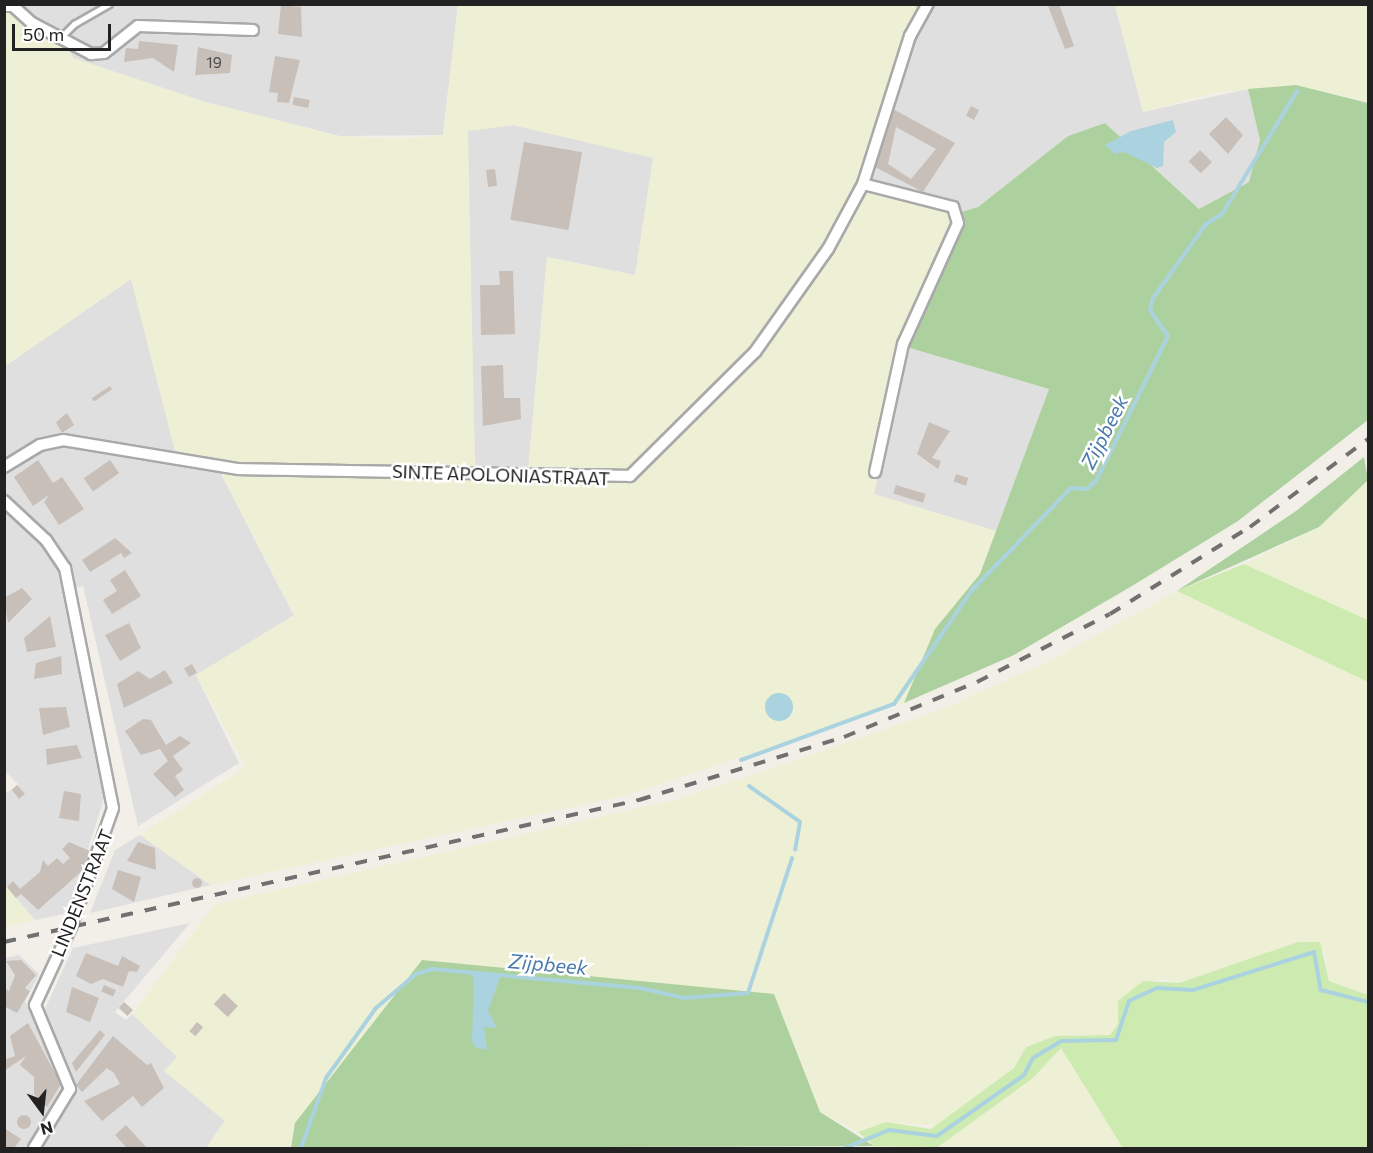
<!DOCTYPE html>
<style>
body{margin:0}
#map{position:relative;width:1373px;height:1153px;overflow:hidden;background:#f2efe9;font-family:Commissioner,sans-serif}
div>[style]{position:absolute}
[style*='--x']{left:calc(var(--x)*1px);top:calc(var(--y)*1px);width:calc(var(--w)*1px);rotate:calc(var(--a)*1deg)}
.residential>*{inset:0;background:#e0dfdf}
.farmland>*{inset:0;background:#eef0d5}
.grass>*{inset:0;background:#cdebb0}
.forest>*{inset:0;background:#add19e}
.water>*{inset:0;background:#aad3df}
.round{border-radius:50%}
.stream>*{height:4px;margin:-2px;padding:0 2px;transform-origin:2px;border-radius:2px;background:#aad3df}
.building>*{inset:0;background:#c7bfb8;transform-origin:0 0}
.roads{filter:drop-shadow(2px 0 #a9a9a9) drop-shadow(-2px 0 #a9a9a9) drop-shadow(0 2px #a9a9a9) drop-shadow(0 -2px #a9a9a9)}
.lane>*{height:5px;margin:-2.5px;padding:0 2.5px;transform-origin:2.5px;border-radius:2.5px;background:#fff}
.street>*{height:10px;margin:-5px;padding:0 5px;transform-origin:5px;border-radius:5px;background:#fff}
.rail>*{height:4px;margin-top:-2px;transform-origin:0;background:repeating-linear-gradient(90deg,#707070 0 12px,transparent 0 24px)}
span{translate:-50% -50%;white-space:nowrap;text-align:center;line-height:1.15;-webkit-text-stroke:5px #fff;paint-order:stroke}
.number-label{font-size:15px;color:#4b4948}
.number-label span{-webkit-text-stroke-width:0}
.street-label{font-size:18px;color:#222}
.water-label{font-size:20px;color:#4a7aab;font-style:italic}
.frame{position:absolute;inset:0;border:6px solid #222;pointer-events:none}
.north{position:absolute;left:12px;top:1081px;width:60px;height:60px;-webkit-text-stroke:4px #fff;paint-order:stroke;rotate:165deg;font-size:16px;font-weight:700;line-height:24px;text-align:center;color:#222}
.north::after{content:'';display:block;margin:auto;width:21px;height:27px;background:#222;clip-path:polygon(50% 0,100% 100%,50% 72%,0 100%)}
.scale{position:absolute;left:12px;top:24px;width:99px;height:27px;box-sizing:border-box;border:3px solid #222;border-top:0;padding-left:8px;font-size:18px;line-height:21px;white-space:nowrap;color:#222;-webkit-text-stroke:4px #fff;paint-order:stroke}
</style>
<div id="map">
<div class="residential">
<i style="clip-path:polygon(15px 4px,458px 5px,443px 135px,339px 136px,202px 101px,73px 58px,66px 44px)"></i>
<i style="clip-path:polygon(914px 5px,1115px 5px,1143px 112px,1248px 89px,1260px 140px,1249px 182px,1199px 209px,1105px 123px,1068px 136px,978px 207px,958px 213px,863px 184px,923px 20px)"></i>
<i style="clip-path:polygon(513px 125px,654px 157px,635px 275px,547px 257px,528px 472px,475px 472px,467px 131px)"></i>
<i style="clip-path:polygon(131px 279px,178px 461px,217px 466px,294px 616px,196px 675px,239px 763px,138px 826px,83px 586px,63px 590px,105px 795px,68px 913px,35px 920px,5px 885px,4px 795px,18px 784px,4px 770px,5px 366px)"></i>
<i style="clip-path:polygon(903px 346px,1049px 389px,996px 531px,874px 494px)"></i>
<i style="clip-path:polygon(140px 835px,211px 885px,90px 913px,115px 850px)"></i>
<i style="clip-path:polygon(190px 923px,115px 1012px,126px 1020px,132px 1014px,178px 1057px,165px 1071px,225px 1121px,206px 1148px,5px 1148px,5px 958px,19px 955px,39px 974px,25px 1002px,45px 1009px,73px 948px)"></i>
</div>
<div class="farmland">
<i style="clip-path:polygon(evenodd,458px 5px,914px 5px,917px 10px,887px 91px,863px 184px,958px 213px,903px 346px,874px 494px,996px 531px,980px 574px,935px 629px,904px 703px,624px 796px,211px 885px,140px 835px,246px 767px,196px 675px,294px 615px,216px 463px,177px 459px,131px 279px,5px 366px,5px 7px,66px 44px,73px 58px,202px 101px,339px 136px,400px 139px,443px 135px,458px 5px,513px 125px,653px 158px,635px 275px,547px 257px,528px 472px,475px 471px,468px 131px,513px 125px)"></i>
<i style="clip-path:polygon(1115px 5px,1368px 5px,1368px 102px,1296px 85px,1213px 93px,1143px 112px)"></i>
<i style="clip-path:polygon(1368px 480px,1368px 620px,1244px 564px,1319px 527px)"></i>
<i style="clip-path:polygon(1177px 591px,1368px 682px,1368px 995px,1329px 981px,1325px 951px,1265px 955px,1179px 983px,1160px 979px,1119px 1001px,1118px 1024px,1110px 1035px,1055px 1036px,1026px 1047px,1014px 1068px,936px 1126px,886px 1122px,858px 1132px,820px 1112px,774px 994px,295px 1123px,291px 1148px,206px 1148px,225px 1121px,164px 1071px,177px 1057px,132px 1014px,215px 904px,670px 801px,750px 776px,940px 710px,1047px 662px)"></i>
<i style="clip-path:polygon(4px 885px,5px 885px,35px 920px,5px 927px)"></i>
<i style="clip-path:polygon(1062px 1047px,1123px 1148px,869px 1148px,893px 1142px,938px 1147px,1033px 1078px)"></i>
</div>
<div class="grass">
<i style="clip-path:polygon(1244px 564px,1368px 620px,1368px 682px,1177px 591px)"></i>
<i style="clip-path:polygon(1298px 942px,1320px 942px,1329px 981px,1368px 995px,1368px 1148px,1123px 1148px,1061px 1048px,1033px 1078px,938px 1147px,874px 1146px,858px 1132px,886px 1122px,931px 1129px,1014px 1068px,1026px 1047px,1055px 1036px,1110px 1035px,1118px 1024px,1118px 1001px,1143px 981px,1179px 983px)"></i>
</div>
<div class="forest">
<i style="clip-path:polygon(1296px 85px,1368px 103px,1368px 420px,1238px 521px,1132px 586px,1014px 655px,904px 703px,935px 629px,980px 574px,1049px 389px,903px 346px,958px 213px,978px 207px,1068px 136px,1105px 123px,1199px 209px,1249px 182px,1260px 140px,1248px 89px)"></i>
<i style="clip-path:polygon(1364px 457px,1368px 480px,1319px 527px,1177px 591px,1296px 511px)"></i>
<i style="clip-path:polygon(422px 960px,774px 994px,820px 1112px,874px 1146px,291px 1148px,295px 1123px)"></i>
</div>
<div class="water">
<i style="clip-path:polygon(1173px 120px,1176px 132px,1164px 142px,1163px 166px,1157px 168px,1124px 152px,1115px 154px,1105px 145px,1131px 131px)"></i>
<i class="round" style="left:765px;top:693px;width:28px;height:28px"></i>
<i style="clip-path:polygon(467px 972px,501px 975px,488px 1011px,497px 1028px,484px 1027px,487px 1050px,475px 1047px,472px 1040px,474px 978px)"></i>
</div>
<div class="stream">
<i style="--x:741;--y:760;--w:163;--a:-20.1"></i>
<i style="--x:894;--y:704;--w:138;--a:-55.6"></i>
<i style="--x:972;--y:590;--w:142;--a:-45.9"></i>
<i style="--x:1071;--y:488;--w:16;--a:4"></i>
<i style="--x:1087;--y:489;--w:12;--a:-42"></i>
<i style="--x:1096;--y:481;--w:162;--a:-63.6"></i>
<i style="--x:1168;--y:336;--w:32;--a:-125"></i>
<i style="--x:1150;--y:310;--w:12;--a:-76"></i>
<i style="--x:1153;--y:298;--w:91;--a:-54.4"></i>
<i style="--x:1206;--y:224;--w:19;--a:-32"></i>
<i style="--x:1222;--y:214;--w:144;--a:-58.6"></i>
<i style="--x:749;--y:786;--w:62;--a:35.2"></i>
<i style="--x:800;--y:822;--w:28;--a:100"></i>
<i style="--x:301;--y:1148;--w:74;--a:-70.3"></i>
<i style="--x:326;--y:1078;--w:86;--a:-54.5"></i>
<i style="--x:376;--y:1008;--w:52;--a:-40.4"></i>
<i style="--x:416;--y:974;--w:17;--a:-17"></i>
<i style="--x:432;--y:969;--w:209;--a:5.2"></i>
<i style="--x:640;--y:988;--w:45;--a:12.8"></i>
<i style="--x:684;--y:998;--w:64;--a:-4.5"></i>
<i style="--x:748;--y:993;--w:142;--a:-71.9"></i>
<i style="--x:845;--y:1148;--w:48;--a:-22.2"></i>
<i style="--x:889;--y:1130;--w:48;--a:7.1"></i>
<i style="--x:937;--y:1136;--w:106;--a:-35"></i>
<i style="--x:1024;--y:1075;--w:19;--a:-62"></i>
<i style="--x:1033;--y:1058;--w:33;--a:-31"></i>
<i style="--x:1061;--y:1041;--w:55;--a:-1"></i>
<i style="--x:1116;--y:1040;--w:41;--a:-71.6"></i>
<i style="--x:1129;--y:1001;--w:31;--a:-25"></i>
<i style="--x:1157;--y:988;--w:36;--a:3"></i>
<i style="--x:1193;--y:990;--w:127;--a:-17.4"></i>
<i style="--x:1314;--y:952;--w:39;--a:80"></i>
<i style="--x:1321;--y:990;--w:49;--a:14.3"></i>
</div>
<div class="building">
<i style="clip-path:polygon(1053px 4px,1059px 4px,1074px 46px,1065px 49px,1048px 6px)"></i>
<i style="clip-path:polygon(281px 5px,301px 7px,302px 37px,278px 34px)"></i>
<i style="clip-path:polygon(139px 41px,178px 45px,174px 72px,153px 58px,124px 62px,126px 48px,138px 49px)"></i>
<i style="clip-path:polygon(198px 47px,232px 55px,230px 73px,195px 75px)"></i>
<i style="clip-path:polygon(275px 56px,300px 60px,289px 103px,277px 102px,278px 93px,269px 92px)"></i>
<i style="left:294px;top:97px;width:16px;height:8px;rotate:11deg"></i>
<i style="left:971px;top:106px;width:9px;height:11px;rotate:27deg"></i>
<i style="clip-path:polygon(evenodd,893px 109px,955px 143px,923px 192px,875px 167px,893px 109px,896px 127px,936px 149px,911px 179px,888px 164px,896px 127px)"></i>
<i style="clip-path:polygon(1226px 117px,1243px 135px,1228px 154px,1209px 134px)"></i>
<i style="left:524px;top:142px;width:59px;height:79px;rotate:10deg"></i>
<i style="left:1200px;top:150px;width:17px;height:16px;rotate:45deg"></i>
<i style="left:495px;top:169px;width:17px;height:9px;rotate:83deg"></i>
<i style="clip-path:polygon(499px 271px,513px 271px,515px 334px,481px 335px,480px 285px,500px 285px)"></i>
<i style="clip-path:polygon(503px 365px,504px 398px,520px 398px,521px 419px,483px 426px,481px 366px)"></i>
<i style="left:110px;top:386px;width:4px;height:22px;rotate:56deg"></i>
<i style="clip-path:polygon(67px 413px,74px 425px,62px 433px,56px 422px)"></i>
<i style="clip-path:polygon(929px 422px,950px 431px,932px 458px,941px 461px,938px 469px,917px 454px)"></i>
<i style="clip-path:polygon(38px 460px,53px 483px,62px 477px,84px 509px,59px 525px,44px 502px,49px 495px,33px 506px,14px 477px)"></i>
<i style="left:110px;top:460px;width:16px;height:32px;rotate:55deg"></i>
<i style="left:956px;top:474px;width:13px;height:8px;rotate:18deg"></i>
<i style="left:896px;top:485px;width:31px;height:9px;rotate:17deg"></i>
<i style="clip-path:polygon(115px 538px,132px 553px,124px 558px,121px 553px,90px 572px,82px 560px)"></i>
<i style="clip-path:polygon(125px 570px,141px 596px,112px 614px,103px 600px,117px 591px,110px 580px)"></i>
<i style="clip-path:polygon(22px 588px,32px 599px,8px 623px,4px 598px)"></i>
<i style="clip-path:polygon(50px 616px,56px 647px,27px 652px,24px 638px)"></i>
<i style="clip-path:polygon(129px 623px,141px 648px,120px 661px,105px 635px)"></i>
<i style="clip-path:polygon(61px 656px,62px 674px,34px 679px,36px 663px)"></i>
<i style="left:192px;top:664px;width:10px;height:9px;rotate:61deg"></i>
<i style="clip-path:polygon(165px 670px,173px 683px,124px 708px,117px 684px,138px 671px,150px 679px)"></i>
<i style="clip-path:polygon(66px 707px,70px 727px,43px 735px,39px 708px)"></i>
<i style="clip-path:polygon(143px 719px,151px 720px,166px 745px,180px 736px,191px 743px,173px 756px,183px 770px,175px 776px,184px 790px,175px 797px,153px 774px,168px 761px,160px 749px,141px 755px,125px 731px)"></i>
<i style="clip-path:polygon(77px 745px,82px 758px,47px 765px,46px 749px)"></i>
<i style="clip-path:polygon(17px 785px,25px 794px,19px 799px,12px 790px)"></i>
<i style="clip-path:polygon(64px 791px,81px 794px,79px 821px,59px 818px)"></i>
<i style="clip-path:polygon(69px 842px,90px 851px,82px 871px,38px 910px,21px 894px,16px 898px,7px 887px,13px 881px,20px 889px,40px 872px,43px 860px,48px 866px,57px 858px,63px 864px,70px 858px,62px 849px)"></i>
<i style="clip-path:polygon(138px 842px,155px 848px,156px 870px,127px 861px)"></i>
<i style="clip-path:polygon(118px 870px,141px 877px,134px 902px,112px 889px)"></i>
<i class="round" style="left:192px;top:878px;width:10px;height:10px"></i>
<i style="clip-path:polygon(86px 953px,118px 966px,122px 956px,140px 966px,137px 972px,129px 971px,123px 987px,103px 979px,91px 984px,76px 976px)"></i>
<i style="clip-path:polygon(21px 960px,36px 975px,25px 988px,30px 991px,17px 1013px,4px 1006px,4px 988px,9px 991px,15px 975px,6px 961px)"></i>
<i style="left:104px;top:985px;width:13px;height:7px;rotate:23deg"></i>
<i style="clip-path:polygon(72px 987px,99px 998px,90px 1022px,66px 1012px)"></i>
<i style="left:224px;top:993px;width:19px;height:15px;rotate:43deg"></i>
<i style="left:124px;top:1002px;width:12px;height:8px;rotate:42deg"></i>
<i style="left:197px;top:1022px;width:8px;height:12px;rotate:40deg"></i>
<i style="clip-path:polygon(28px 1023px,61px 1084px,47px 1107px,34px 1094px,34px 1077px,20px 1065px,26px 1056px,4px 1071px,4px 1060px,15px 1056px,10px 1036px)"></i>
<i style="clip-path:polygon(100px 1030px,105px 1035px,76px 1072px,72px 1063px)"></i>
<i style="clip-path:polygon(113px 1036px,147px 1065px,151px 1063px,164px 1088px,142px 1107px,133px 1096px,102px 1121px,84px 1101px,120px 1084px,114px 1073px,107px 1068px,82px 1092px,76px 1085px)"></i>
<i class="round" style="left:17px;top:1115px;width:14px;height:14px"></i>
<i style="clip-path:polygon(126px 1125px,147px 1148px,127px 1148px,115px 1135px)"></i>
<i style="clip-path:polygon(4px 1128px,21px 1139px,14px 1148px,4px 1148px)"></i>
</div>
<div class="roads">
<div class="lane">
<i style="--x:60;--y:38;--w:20;--a:-45"></i>
<i style="--x:74;--y:24;--w:40;--a:-29.7"></i>
</div>
<div class="street">
<i style="--x:4;--y:6;--w:9;--a:0"></i>
<i style="--x:13;--y:6;--w:25;--a:42"></i>
<i style="--x:32;--y:23;--w:67;--a:27.7"></i>
<i style="--x:91;--y:54;--w:13;--a:-4"></i>
<i style="--x:104;--y:53;--w:43;--a:-38.5"></i>
<i style="--x:138;--y:26;--w:115;--a:2"></i>
<i style="--x:863;--y:184;--w:93;--a:14.3"></i>
<i style="--x:953;--y:207;--w:17;--a:73"></i>
<i style="--x:958;--y:223;--w:133;--a:114.4"></i>
<i style="--x:903;--y:344;--w:131;--a:102.3"></i>
<i style="--x:4;--y:467;--w:42;--a:-31.4"></i>
<i style="--x:40;--y:445;--w:24;--a:-12"></i>
<i style="--x:63;--y:440;--w:178;--a:9.4"></i>
<i style="--x:239;--y:469;--w:391;--a:1"></i>
<i style="--x:630;--y:476;--w:176;--a:-44.8"></i>
<i style="--x:755;--y:352;--w:126;--a:-54.7"></i>
<i style="--x:828;--y:249;--w:74;--a:-61.7"></i>
<i style="--x:863;--y:184;--w:155;--a:-72.4"></i>
<i style="--x:910;--y:36;--w:37;--a:-61"></i>
<i style="--x:4;--y:501;--w:57;--a:42.9"></i>
<i style="--x:46;--y:540;--w:34;--a:56"></i>
<i style="--x:65;--y:568;--w:245;--a:78.7"></i>
<i style="--x:113;--y:808;--w:126;--a:109.4"></i>
<i style="--x:71;--y:927;--w:86;--a:114.8"></i>
<i style="--x:35;--y:1005;--w:91;--a:67.4"></i>
<i style="--x:70;--y:1089;--w:69;--a:121.4"></i>
</div>
</div>
<div class="rail">
<i style="--x:4;--y:942;--w:651;--a:-12.61"></i>
<i style="--x:639;--y:800;--w:214;--a:-17.1"></i>
<i style="--x:844;--y:737;--w:144;--a:-22.5"></i>
<i style="--x:977;--y:682;--w:149;--a:-27.1"></i>
<i style="--x:1110;--y:614;--w:165;--a:-31.9"></i>
<i style="--x:1250;--y:527;--w:147;--a:-36.7"></i>
</div>
<div class="number-label">
<span style="left:214px;top:63px">19</span>
</div>
<div class="street-label">
<span style="left:501px;top:475px;rotate:2deg">SINTE APOLONIASTRAAT</span>
<span style="left:82px;top:893px;rotate:-68deg">LINDENSTRAAT</span>
</div>
<div class="water-label">
<span style="left:1104px;top:432px;rotate:-63deg">Zijpbeek</span>
<span style="left:548px;top:964px;rotate:5deg">Zijpbeek</span>
</div>
<div class="frame"></div>
<div class="north">N</div>
<div class="scale">50 m</div>
</div>
